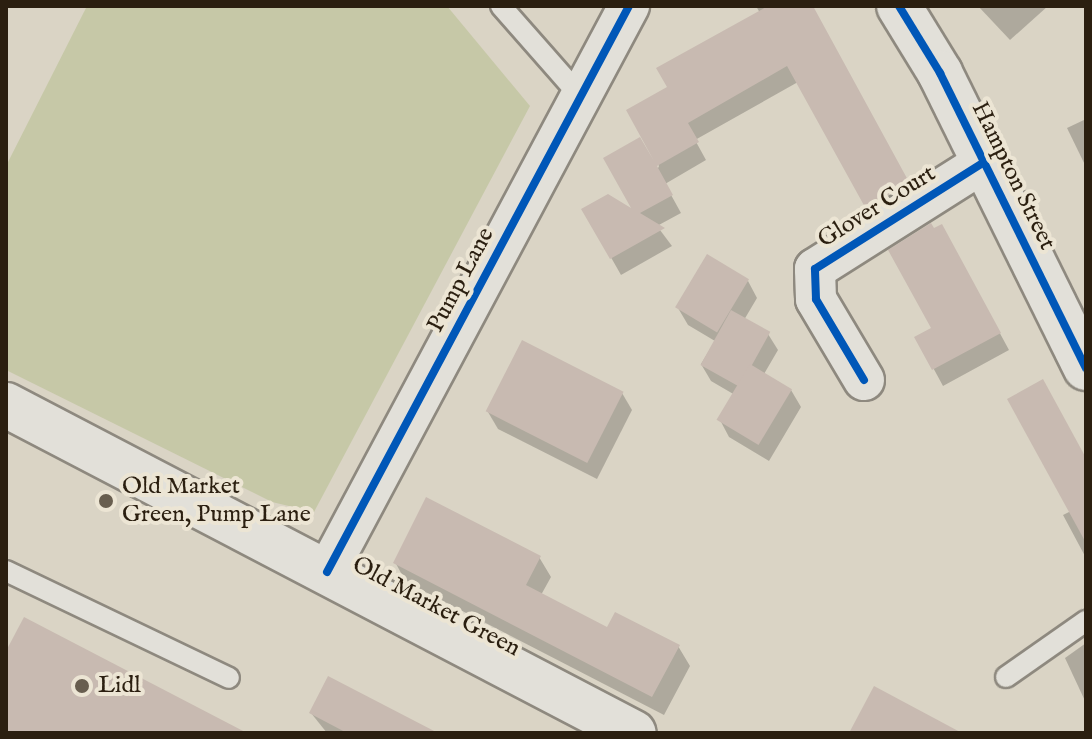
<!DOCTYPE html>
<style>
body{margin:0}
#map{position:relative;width:1092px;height:739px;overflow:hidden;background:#dad4c5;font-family:"IM FELL English",serif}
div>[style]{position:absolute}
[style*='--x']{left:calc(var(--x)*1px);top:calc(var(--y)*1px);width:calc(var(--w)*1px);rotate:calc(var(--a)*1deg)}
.green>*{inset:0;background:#c6c8a7}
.shadow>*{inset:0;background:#0003;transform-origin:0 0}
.building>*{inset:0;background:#c8bab1;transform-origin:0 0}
.roads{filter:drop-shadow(2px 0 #8e897f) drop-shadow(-2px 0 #8e897f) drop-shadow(0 2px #8e897f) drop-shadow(0 -2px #8e897f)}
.service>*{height:20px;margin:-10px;padding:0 10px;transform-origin:10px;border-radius:10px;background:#e2e0d9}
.minor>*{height:40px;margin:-20px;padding:0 20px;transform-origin:20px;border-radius:20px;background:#e2e0d9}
.tertiary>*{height:44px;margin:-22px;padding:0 22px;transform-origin:22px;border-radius:22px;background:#e2e0d9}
.secondary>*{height:44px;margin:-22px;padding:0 22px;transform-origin:22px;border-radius:22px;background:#e2e0d9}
.cycleway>*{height:8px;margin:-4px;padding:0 4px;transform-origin:4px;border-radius:4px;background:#0057b8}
.dots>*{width:22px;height:22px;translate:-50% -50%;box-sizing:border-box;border:4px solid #ece5d4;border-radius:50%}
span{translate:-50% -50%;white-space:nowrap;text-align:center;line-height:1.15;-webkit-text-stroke:8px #ece5d4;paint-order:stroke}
.street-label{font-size:24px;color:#2b1f10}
.poi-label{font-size:24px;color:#2b1f10}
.left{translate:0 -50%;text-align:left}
.frame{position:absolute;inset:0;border:8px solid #2b1f10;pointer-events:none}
</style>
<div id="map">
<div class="green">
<i style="clip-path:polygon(87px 6px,447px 6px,530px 106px,314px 512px,272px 502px,6px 370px,6px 166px)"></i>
</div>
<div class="shadow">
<i style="clip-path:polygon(756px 6px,811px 6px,798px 82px,695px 140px,706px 160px,665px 184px,681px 213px,657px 226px,672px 246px,621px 275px,584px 210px,637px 214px,659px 166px,628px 111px,670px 87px,760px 13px)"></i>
<i style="clip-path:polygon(978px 6px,1048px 6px,1010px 40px)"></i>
<i style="clip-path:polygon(1086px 119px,1086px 167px,1067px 128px)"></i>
<i style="left:909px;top:185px;width:17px;height:47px;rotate:62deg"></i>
<i style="clip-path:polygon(951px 243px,1009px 350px,943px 386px,917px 338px,933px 328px)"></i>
<i style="clip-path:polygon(748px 281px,757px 298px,744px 320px,768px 334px,778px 350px,764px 374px,791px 390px,801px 407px,769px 461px,729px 437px,720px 420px,735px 395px,711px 381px,701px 364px,715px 341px,688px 325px,678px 308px)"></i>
<i style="clip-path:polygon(622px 393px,632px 410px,597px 479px,498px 429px,488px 412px)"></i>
<i style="clip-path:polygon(1086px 461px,1086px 558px,1063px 515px,1071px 511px)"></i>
<i style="clip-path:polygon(539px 557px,551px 577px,541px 595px,608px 630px,678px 646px,690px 666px,664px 715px,406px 582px,395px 562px)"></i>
<i style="clip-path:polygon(1086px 643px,1086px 703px,1065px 658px)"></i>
<i style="clip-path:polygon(311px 713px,433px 733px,327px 733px)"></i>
</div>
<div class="building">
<i style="clip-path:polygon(768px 6px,813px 6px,909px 182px,866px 209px,787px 66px,688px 123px,699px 142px,657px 166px,673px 195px,640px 213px,665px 228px,610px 259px,581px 209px,608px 194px,631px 208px,603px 158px,640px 137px,654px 161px,626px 110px,667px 87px,656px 68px)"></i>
<i style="clip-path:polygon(931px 223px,934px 228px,942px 224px,1001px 333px,932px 370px,914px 337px,931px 328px,888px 250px)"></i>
<i style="left:707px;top:254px;width:49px;height:62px;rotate:31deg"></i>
<i style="left:731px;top:310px;width:45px;height:63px;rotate:29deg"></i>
<i style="left:522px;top:340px;width:114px;height:80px;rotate:27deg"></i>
<i style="left:750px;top:364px;width:49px;height:65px;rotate:31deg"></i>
<i style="clip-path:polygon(1043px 379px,1086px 458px,1086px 543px,1007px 399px)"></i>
<i style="clip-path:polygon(426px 497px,541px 556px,526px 585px,607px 627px,615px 612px,680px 645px,652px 697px,393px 563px)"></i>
<i style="clip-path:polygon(24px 617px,247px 733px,6px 733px,6px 651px)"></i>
<i style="clip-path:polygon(328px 676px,438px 733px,347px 733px,309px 713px)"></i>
<i style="clip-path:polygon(874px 686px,962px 733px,849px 733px)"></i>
</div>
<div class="roads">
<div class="service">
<i style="--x:501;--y:6;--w:121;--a:48.7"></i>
<i style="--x:6;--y:571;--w:247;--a:25.6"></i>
<i style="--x:1006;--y:677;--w:98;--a:-35"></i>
</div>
<div class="minor">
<i style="--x:864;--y:380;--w:94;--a:-120.7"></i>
<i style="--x:816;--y:299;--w:30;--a:-92"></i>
<i style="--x:815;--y:269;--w:200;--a:-32.3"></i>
<i style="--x:327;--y:572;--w:642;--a:-61.92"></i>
</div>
<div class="tertiary">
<i style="--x:899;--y:6;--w:79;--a:58.5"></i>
<i style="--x:940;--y:73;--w:329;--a:63.7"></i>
</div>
<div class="secondary">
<i style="--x:6;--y:405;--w:708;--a:27.58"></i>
</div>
</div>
<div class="cycleway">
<i style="--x:899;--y:6;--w:79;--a:58.5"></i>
<i style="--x:940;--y:73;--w:329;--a:63.7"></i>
<i style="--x:864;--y:380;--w:94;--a:-120.7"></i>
<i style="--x:816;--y:299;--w:30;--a:-92"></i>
<i style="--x:815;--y:269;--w:200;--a:-32.3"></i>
<i style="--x:327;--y:572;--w:642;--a:-61.92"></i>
</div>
<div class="dots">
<i style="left:106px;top:501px;background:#685e4f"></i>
<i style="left:82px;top:686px;background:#685e4f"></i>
</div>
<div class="street-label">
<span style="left:1013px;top:176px;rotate:64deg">Hampton Street</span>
<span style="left:877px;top:207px;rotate:-32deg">Glover Court</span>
<span style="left:461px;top:280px;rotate:-62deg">Pump Lane</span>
<span style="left:436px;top:607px;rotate:28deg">Old Market Green</span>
</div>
<div class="poi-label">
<span class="left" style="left:122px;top:501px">Old Market<br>Green, Pump Lane</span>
<span class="left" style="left:98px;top:686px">Lidl</span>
</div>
<div class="frame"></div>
</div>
